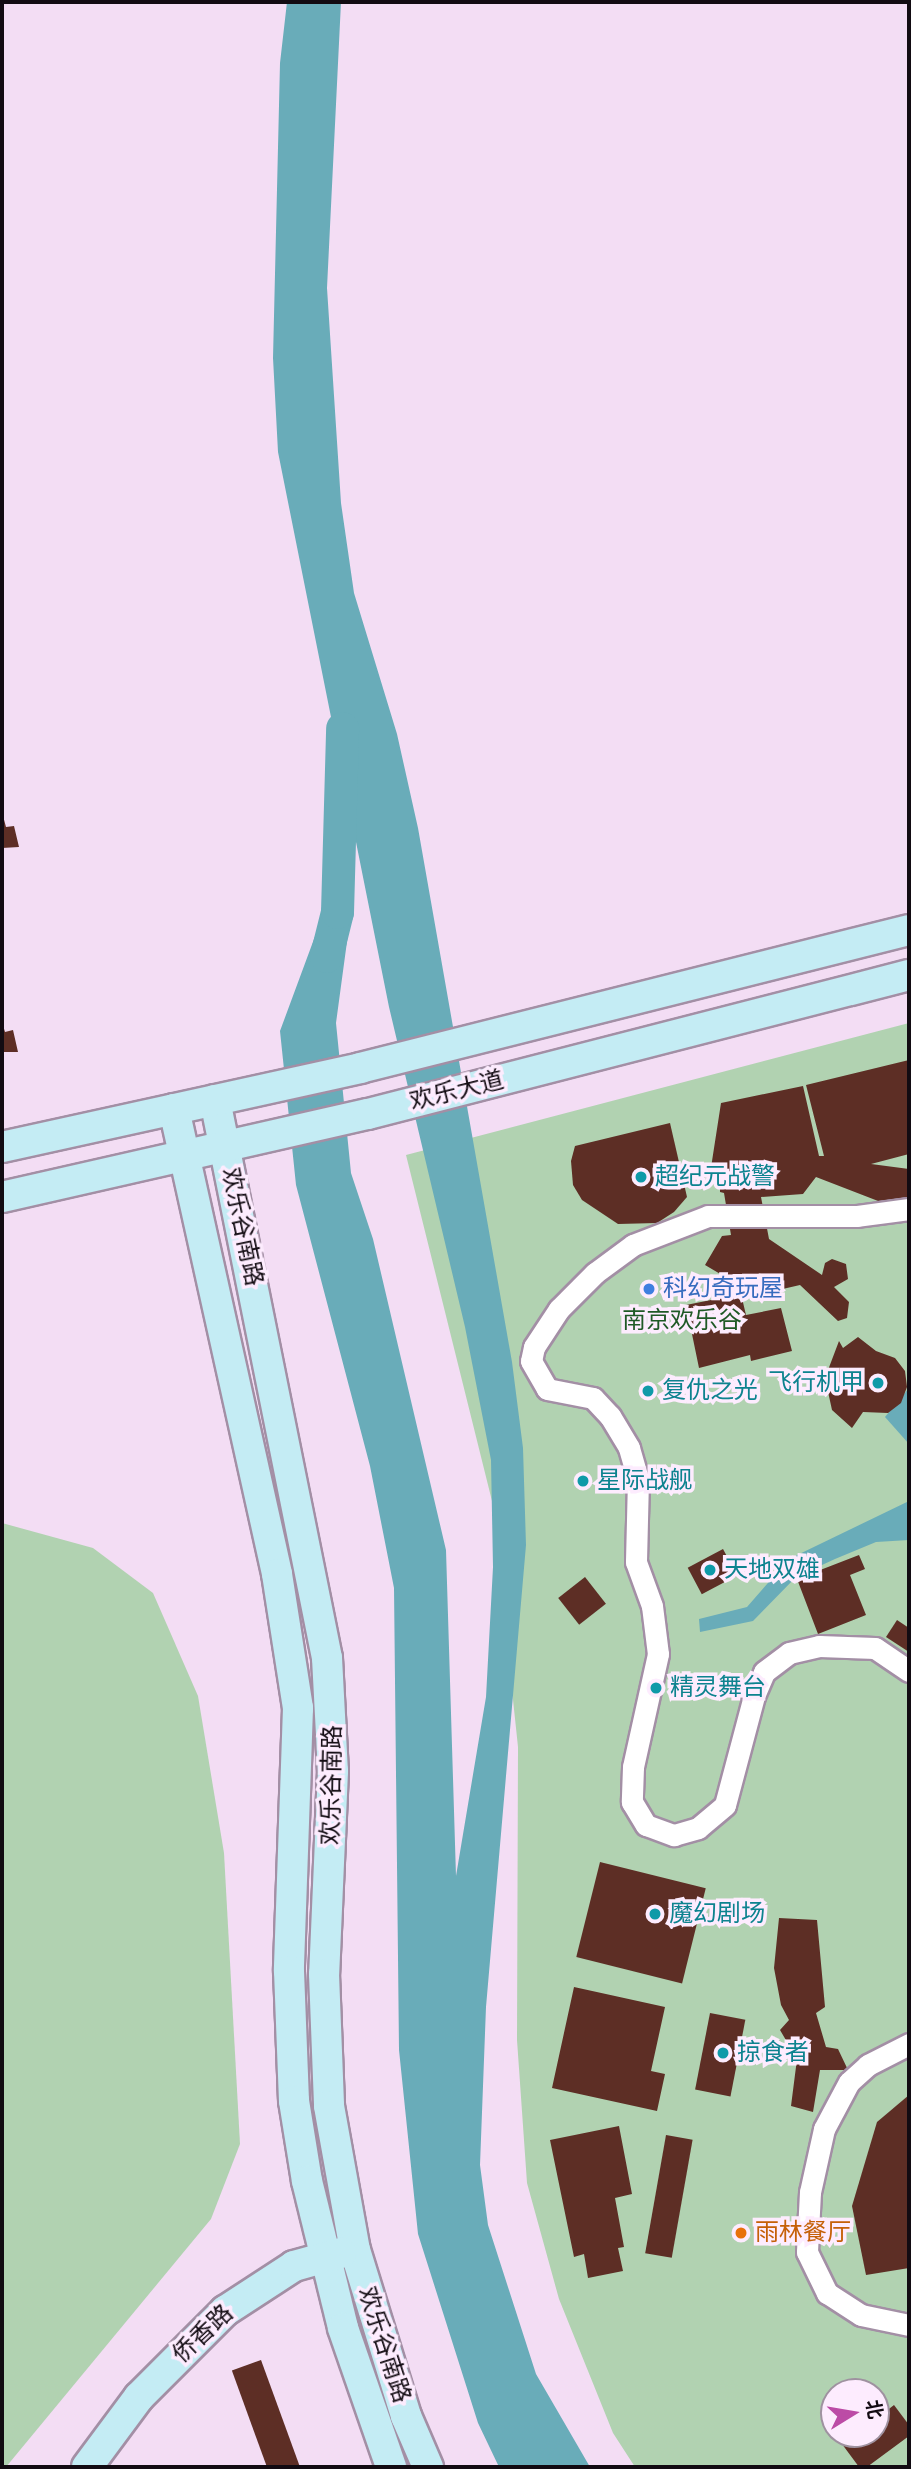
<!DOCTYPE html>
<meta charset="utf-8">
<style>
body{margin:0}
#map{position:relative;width:911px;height:2469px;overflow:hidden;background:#f3ddf4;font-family:"Varela Round","Noto Sans SC",sans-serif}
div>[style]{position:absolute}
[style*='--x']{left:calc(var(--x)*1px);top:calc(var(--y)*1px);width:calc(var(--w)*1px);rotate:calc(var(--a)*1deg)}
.green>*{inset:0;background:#b1d2b1}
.water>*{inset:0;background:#69acb9}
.river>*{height:33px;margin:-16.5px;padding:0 16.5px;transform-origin:16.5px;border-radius:16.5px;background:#69acb9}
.building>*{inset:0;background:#5d2e25;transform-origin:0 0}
.roads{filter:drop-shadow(2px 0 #a38fa5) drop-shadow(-2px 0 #a38fa5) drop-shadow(0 2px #a38fa5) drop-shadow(0 -2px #a38fa5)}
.street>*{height:21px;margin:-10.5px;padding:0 10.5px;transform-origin:10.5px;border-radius:10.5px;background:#fff}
.secondary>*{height:30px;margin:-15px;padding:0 15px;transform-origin:15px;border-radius:15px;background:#c4ecf4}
.dots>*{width:19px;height:19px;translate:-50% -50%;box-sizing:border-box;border:4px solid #fdecfe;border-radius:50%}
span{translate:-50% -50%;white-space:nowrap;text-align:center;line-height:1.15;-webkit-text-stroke:7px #fdecfe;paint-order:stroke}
.street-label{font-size:24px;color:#120b12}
.culture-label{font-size:24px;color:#0d838f}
.left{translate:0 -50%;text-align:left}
.right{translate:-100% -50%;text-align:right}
.shop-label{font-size:24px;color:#366cbe}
.park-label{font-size:24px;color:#1f5926}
.food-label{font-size:24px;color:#c56008}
.frame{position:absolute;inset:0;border:4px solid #120b12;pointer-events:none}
.north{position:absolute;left:820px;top:2378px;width:70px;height:70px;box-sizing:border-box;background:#fdecfe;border:2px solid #9f92a0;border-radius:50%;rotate:79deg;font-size:19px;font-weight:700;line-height:28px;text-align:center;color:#120b12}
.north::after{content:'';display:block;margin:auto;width:24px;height:32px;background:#bc4ba6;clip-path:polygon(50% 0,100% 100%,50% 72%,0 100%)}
</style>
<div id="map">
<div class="green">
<i style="clip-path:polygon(evenodd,909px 1023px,909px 2467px,635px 2467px,613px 2433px,559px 2299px,527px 2183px,517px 2040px,518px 1747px,492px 1501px,406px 1155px,909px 1023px,834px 2392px,876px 2392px,876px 2434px,834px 2434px,834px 2392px)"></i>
<i style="clip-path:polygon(2px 1523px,93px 1548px,153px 1593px,198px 1696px,224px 1853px,240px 2144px,211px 2219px,6px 2467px,2px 2467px)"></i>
</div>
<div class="water">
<i style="clip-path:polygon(287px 2px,341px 2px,327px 288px,341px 503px,354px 593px,397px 734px,418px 828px,512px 1362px,523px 1448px,526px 1545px,486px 2007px,480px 2165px,488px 2225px,536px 2374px,590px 2467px,499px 2467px,478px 2423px,418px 2234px,399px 2050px,394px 1588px,370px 1466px,296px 1185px,280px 1031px,324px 912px,351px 912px,336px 1023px,351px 1173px,373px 1239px,446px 1550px,456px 1876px,486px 1697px,493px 1567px,491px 1460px,465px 1327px,389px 1007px,278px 452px,273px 358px,280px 63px)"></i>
<i style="clip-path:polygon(909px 1388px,909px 1444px,885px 1417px)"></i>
<i style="clip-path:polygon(909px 1501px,909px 1540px,876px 1542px,835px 1559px,796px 1577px,753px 1621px,700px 1632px,699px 1619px,747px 1607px,789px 1559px)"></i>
</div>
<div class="river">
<i style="--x:326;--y:956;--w:45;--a:-76"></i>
<i style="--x:337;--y:912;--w:184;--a:-88.4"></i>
</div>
<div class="building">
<i style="clip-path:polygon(2px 812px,6px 827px,14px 826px,19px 847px,2px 848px)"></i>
<i style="clip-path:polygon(2px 1022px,5px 1032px,13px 1030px,18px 1052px,2px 1052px)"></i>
<i style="clip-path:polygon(909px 1060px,909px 1154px,871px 1164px,909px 1169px,909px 1219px,905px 1220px,904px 1211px,816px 1177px,803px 1194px,761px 1197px,769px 1239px,822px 1275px,825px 1263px,832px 1259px,846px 1264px,848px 1279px,834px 1287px,849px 1302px,847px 1318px,838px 1321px,800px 1285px,756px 1295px,705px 1265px,722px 1236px,731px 1235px,724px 1193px,720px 1192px,720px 1175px,710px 1174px,721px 1103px,803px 1086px,819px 1156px,824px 1156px,806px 1085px)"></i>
<i style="clip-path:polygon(670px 1123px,687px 1197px,674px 1212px,657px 1223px,618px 1224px,582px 1200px,573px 1185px,571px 1161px,575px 1146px)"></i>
<i style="clip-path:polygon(741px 1294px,746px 1315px,781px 1308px,792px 1351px,751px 1361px,750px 1355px,699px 1368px,686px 1305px)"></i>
<i style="clip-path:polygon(858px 1337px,876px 1351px,895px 1358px,905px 1371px,907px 1387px,901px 1403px,888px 1413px,863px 1412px,852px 1428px,832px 1410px,825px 1378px,839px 1341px,843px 1348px)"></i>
<i style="left:723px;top:1549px;width:30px;height:40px;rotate:62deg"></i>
<i style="clip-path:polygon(859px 1555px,865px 1569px,850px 1575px,866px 1615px,818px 1634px,797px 1579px)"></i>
<i style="left:585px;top:1577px;width:34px;height:34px;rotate:52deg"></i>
<i style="clip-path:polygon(897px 1620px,909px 1628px,909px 1652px,886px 1637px)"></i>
<i style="left:600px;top:1862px;width:109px;height:98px;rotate:14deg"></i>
<i style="clip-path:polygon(779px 1918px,817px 1920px,825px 2007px,816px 2013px,826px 2047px,838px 2049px,848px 2070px,820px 2070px,813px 2112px,791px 2106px,797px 2059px,780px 2030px,789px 2020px,781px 2005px,774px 1968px)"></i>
<i style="clip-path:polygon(574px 1987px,665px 2007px,651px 2071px,665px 2074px,657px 2111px,552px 2088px)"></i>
<i style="left:710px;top:2013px;width:36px;height:78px;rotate:11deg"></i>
<i style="clip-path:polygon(909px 2095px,909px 2268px,866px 2275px,852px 2206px,877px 2122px)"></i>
<i style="clip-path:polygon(619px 2126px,632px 2194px,615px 2198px,624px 2247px,618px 2248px,623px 2271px,588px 2278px,584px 2254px,574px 2257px,550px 2140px)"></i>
<i style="left:666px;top:2135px;width:27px;height:120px;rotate:10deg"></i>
<i style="left:261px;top:2360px;width:114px;height:31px;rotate:70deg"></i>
<i style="clip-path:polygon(894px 2405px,909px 2425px,909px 2436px,867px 2467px,859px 2467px,842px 2444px,856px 2434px,876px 2434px,876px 2419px)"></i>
</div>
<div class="roads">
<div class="street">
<i style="--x:909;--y:1209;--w:52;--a:172.3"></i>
<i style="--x:857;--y:1216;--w:149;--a:180"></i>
<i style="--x:708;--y:1216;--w:80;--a:158.9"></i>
<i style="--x:633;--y:1245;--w:47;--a:143.6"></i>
<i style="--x:595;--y:1273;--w:51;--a:135"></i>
<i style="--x:559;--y:1309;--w:45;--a:123.3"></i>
<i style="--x:534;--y:1347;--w:14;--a:102"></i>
<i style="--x:531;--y:1361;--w:32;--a:60"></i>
<i style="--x:547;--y:1389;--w:47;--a:11.1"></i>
<i style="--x:593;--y:1398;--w:25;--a:47"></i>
<i style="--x:610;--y:1416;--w:37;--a:59"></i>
<i style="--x:629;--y:1448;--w:32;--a:74"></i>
<i style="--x:638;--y:1479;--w:83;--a:91.4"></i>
<i style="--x:636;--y:1562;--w:47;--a:70"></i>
<i style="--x:652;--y:1606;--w:48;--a:82.9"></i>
<i style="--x:658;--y:1654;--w:116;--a:102.5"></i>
<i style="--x:633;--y:1767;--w:35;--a:92"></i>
<i style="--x:632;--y:1802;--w:27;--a:59"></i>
<i style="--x:646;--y:1825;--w:30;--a:20"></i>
<i style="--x:674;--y:1835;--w:25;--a:-16"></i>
<i style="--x:698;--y:1828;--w:35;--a:-40"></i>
<i style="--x:725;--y:1805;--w:113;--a:-75.1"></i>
<i style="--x:754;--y:1696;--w:26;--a:-67"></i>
<i style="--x:764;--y:1672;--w:31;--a:-37"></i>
<i style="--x:789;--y:1653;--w:31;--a:-13"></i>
<i style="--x:819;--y:1646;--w:56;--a:2"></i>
<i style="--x:875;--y:1648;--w:41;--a:34.1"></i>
<i style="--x:909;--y:2044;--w:46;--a:152.9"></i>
<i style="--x:868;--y:2065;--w:25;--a:138"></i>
<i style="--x:849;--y:2082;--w:53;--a:118"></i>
<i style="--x:824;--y:2129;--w:65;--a:102.5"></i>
<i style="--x:810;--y:2192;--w:60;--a:92.9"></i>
<i style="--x:807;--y:2252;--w:46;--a:64"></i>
<i style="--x:827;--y:2293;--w:40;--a:32.9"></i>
<i style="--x:861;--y:2315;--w:49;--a:11.8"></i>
</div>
<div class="secondary">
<i style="--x:215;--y:1100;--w:569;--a:78.65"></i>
<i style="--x:327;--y:1658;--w:113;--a:87"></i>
<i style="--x:333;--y:1771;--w:203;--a:92.5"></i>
<i style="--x:324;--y:1974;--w:132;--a:87.8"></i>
<i style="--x:329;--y:2106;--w:146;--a:79.8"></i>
<i style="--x:355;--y:2250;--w:174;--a:72.9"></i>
<i style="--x:406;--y:2416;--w:56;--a:66.7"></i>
<i style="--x:174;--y:1109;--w:476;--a:77.5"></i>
<i style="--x:277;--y:1574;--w:136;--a:81.1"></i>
<i style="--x:298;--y:1708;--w:263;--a:92"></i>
<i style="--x:289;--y:1971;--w:130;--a:87.8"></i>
<i style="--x:294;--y:2101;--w:81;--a:80.8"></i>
<i style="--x:307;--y:2181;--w:151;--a:76.2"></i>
<i style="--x:343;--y:2328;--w:147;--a:70.9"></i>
<i style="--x:2;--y:1147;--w:367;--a:-12.4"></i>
<i style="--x:360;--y:1068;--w:566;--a:-14.11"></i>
<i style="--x:2;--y:1197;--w:375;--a:-12.8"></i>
<i style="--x:368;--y:1114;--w:559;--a:-14.41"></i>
<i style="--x:87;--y:2467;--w:87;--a:-53.4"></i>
<i style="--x:139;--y:2397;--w:122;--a:-45"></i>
<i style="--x:225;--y:2311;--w:82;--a:-33.1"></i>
<i style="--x:294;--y:2266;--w:49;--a:-15.5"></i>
</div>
</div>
<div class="dots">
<i style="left:641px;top:1177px;background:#0f9aa8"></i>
<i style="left:649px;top:1289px;background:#3f7fe0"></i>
<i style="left:878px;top:1383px;background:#0f9aa8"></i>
<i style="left:648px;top:1391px;background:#0f9aa8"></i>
<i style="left:583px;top:1481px;background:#0f9aa8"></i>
<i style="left:710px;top:1570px;background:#0f9aa8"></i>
<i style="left:656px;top:1688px;background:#0f9aa8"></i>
<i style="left:655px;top:1914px;background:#0f9aa8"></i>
<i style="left:723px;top:2053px;background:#0f9aa8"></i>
<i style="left:741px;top:2233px;background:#e8710a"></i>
</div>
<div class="street-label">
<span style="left:457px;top:1091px;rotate:-14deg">欢乐大道</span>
<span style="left:242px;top:1227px;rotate:78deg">欢乐谷南路</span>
<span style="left:332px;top:1785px;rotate:-89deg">欢乐谷南路</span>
<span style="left:203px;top:2334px;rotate:-43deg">侨香路</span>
<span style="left:384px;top:2345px;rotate:72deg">欢乐谷南路</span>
</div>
<div class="culture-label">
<span class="left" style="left:655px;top:1177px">超纪元战警</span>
<span class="right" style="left:864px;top:1383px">飞行机甲</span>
<span class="left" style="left:662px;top:1391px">复仇之光</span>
<span class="left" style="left:597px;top:1481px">星际战舰</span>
<span class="left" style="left:724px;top:1570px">天地双雄</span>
<span class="left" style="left:670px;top:1688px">精灵舞台</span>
<span class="left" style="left:669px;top:1914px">魔幻剧场</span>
<span class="left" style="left:737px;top:2053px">掠食者</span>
</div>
<div class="shop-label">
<span class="left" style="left:663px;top:1289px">科幻奇玩屋</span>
</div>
<div class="park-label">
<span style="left:682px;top:1321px">南京欢乐谷</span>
</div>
<div class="food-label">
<span class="left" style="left:755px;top:2233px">雨林餐厅</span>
</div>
<div class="frame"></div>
<div class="north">北</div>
</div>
